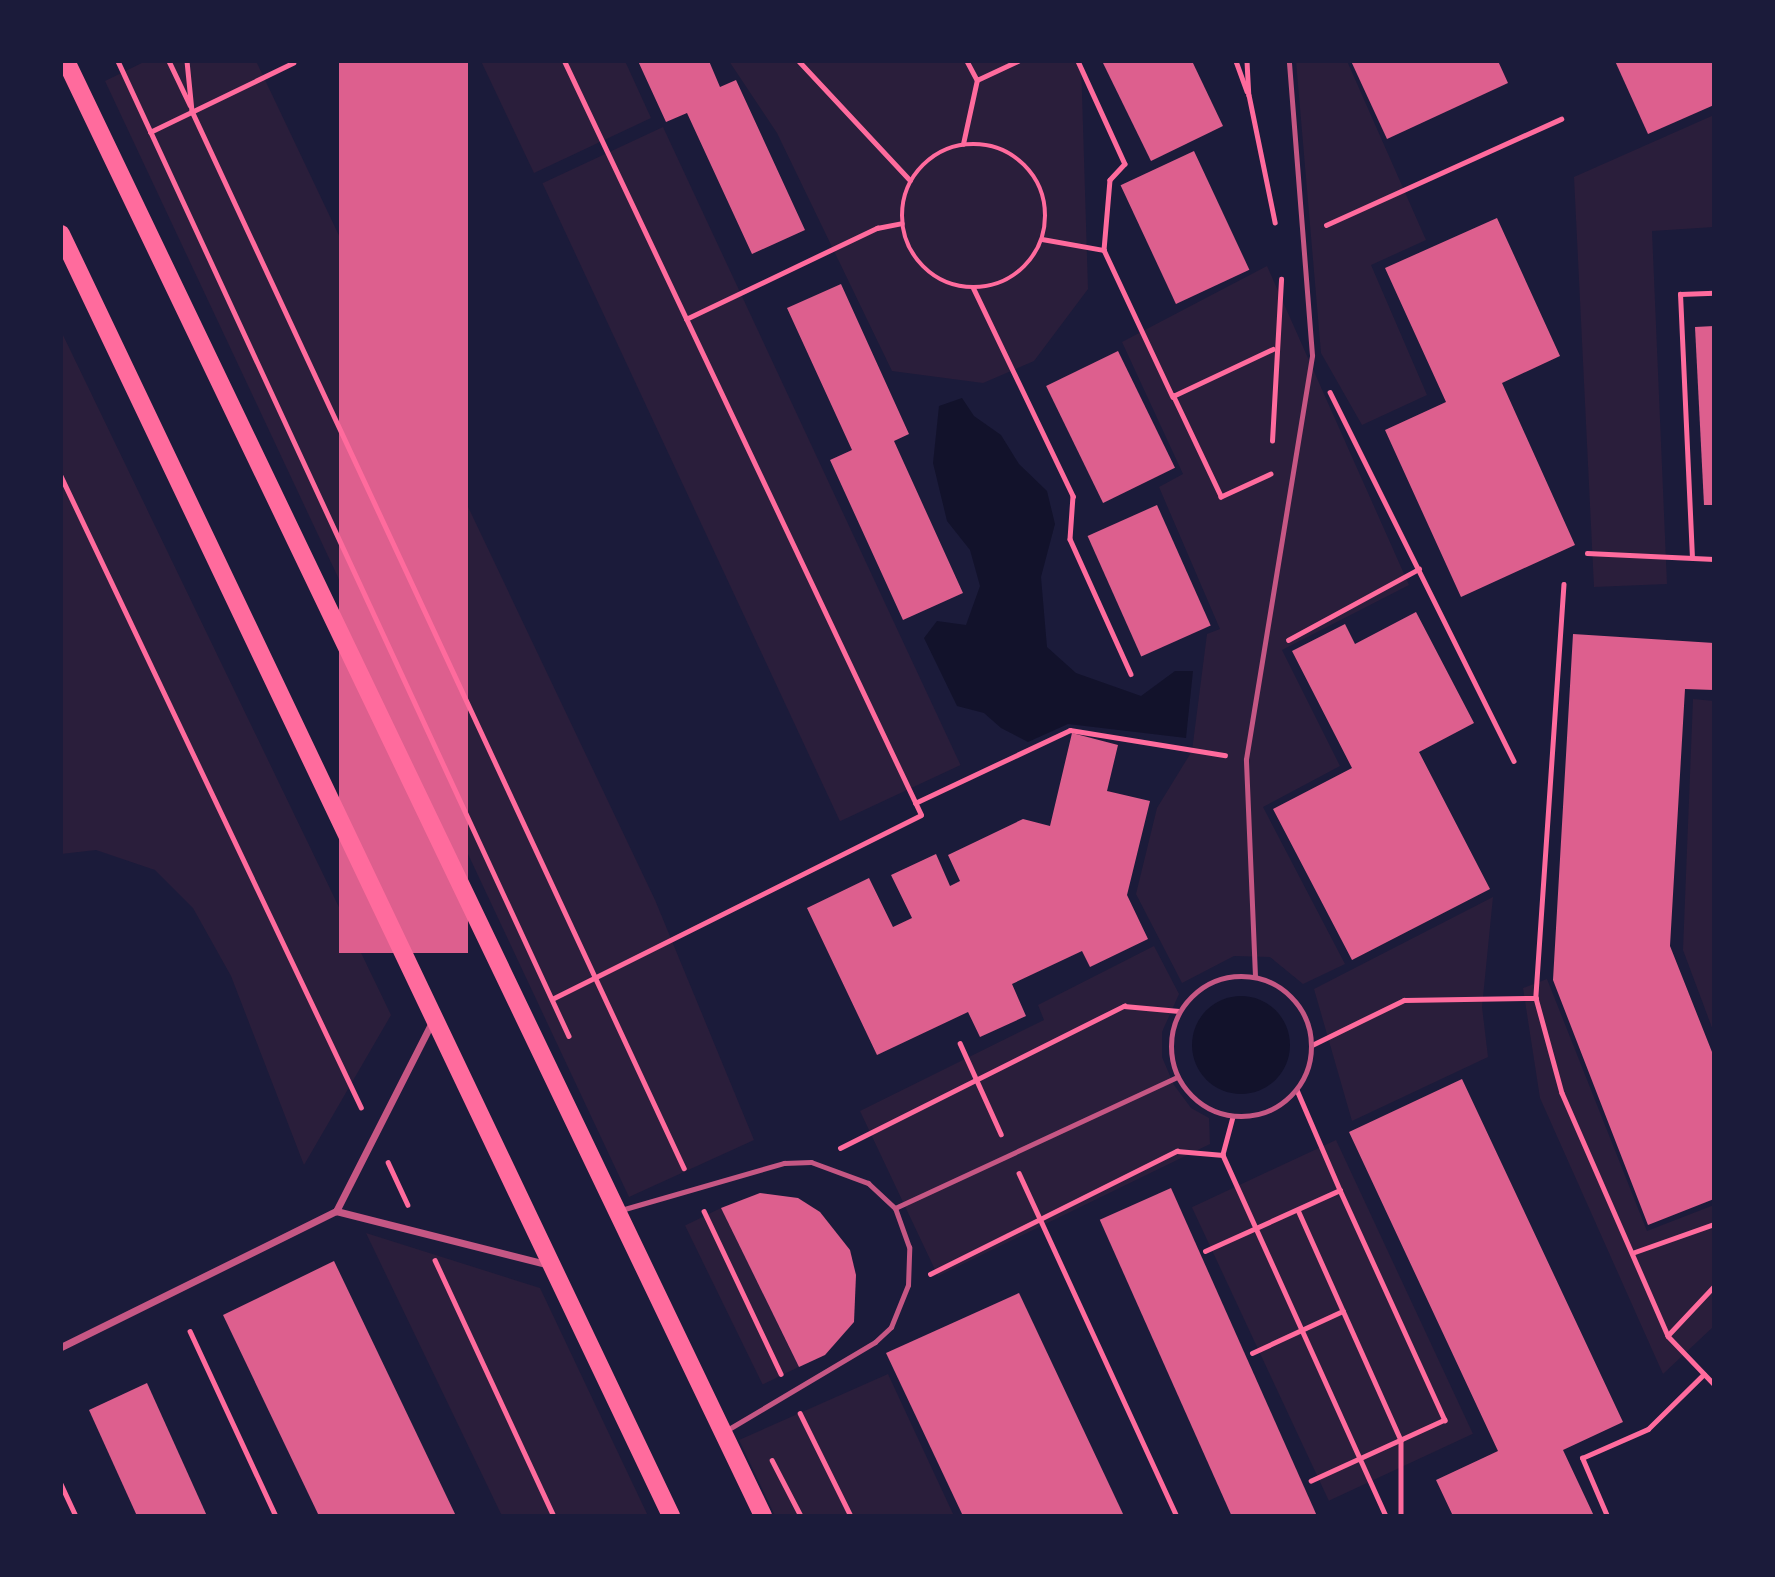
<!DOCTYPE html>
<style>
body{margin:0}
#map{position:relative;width:1775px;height:1577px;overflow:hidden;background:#1b1b3a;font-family:Cabin,sans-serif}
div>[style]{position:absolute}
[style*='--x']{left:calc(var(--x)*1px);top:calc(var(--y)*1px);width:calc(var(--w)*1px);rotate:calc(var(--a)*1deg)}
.green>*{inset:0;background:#2a1e3b;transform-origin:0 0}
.water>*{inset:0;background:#12122b}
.round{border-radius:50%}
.building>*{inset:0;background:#dd5f8e;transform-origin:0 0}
.path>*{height:4.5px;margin:-2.25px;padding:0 2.25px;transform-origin:2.25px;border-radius:2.25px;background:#ff6b9d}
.path>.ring{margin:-2.25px;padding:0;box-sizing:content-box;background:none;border:4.5px solid #ff6b9d;border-radius:50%}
.service>*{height:5px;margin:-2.5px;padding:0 2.5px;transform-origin:2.5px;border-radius:2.5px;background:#c65784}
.service>.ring{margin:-2.5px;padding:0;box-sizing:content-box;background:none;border:5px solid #c65784;border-radius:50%}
.minor>*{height:7px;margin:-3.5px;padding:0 3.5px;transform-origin:3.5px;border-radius:3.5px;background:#c65784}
.primary>*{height:18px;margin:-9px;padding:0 9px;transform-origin:9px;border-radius:9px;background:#ff6b9d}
span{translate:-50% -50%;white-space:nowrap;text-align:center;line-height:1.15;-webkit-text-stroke:5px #1b1b3a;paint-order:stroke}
.frame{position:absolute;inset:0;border:63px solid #1b1b3a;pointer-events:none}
</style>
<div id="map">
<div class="green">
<i style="clip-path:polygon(146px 61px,256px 61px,655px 900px,754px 1140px,629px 1197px,105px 81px)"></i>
<i style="clip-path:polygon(481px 61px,625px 61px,651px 118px,534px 173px)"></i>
<i style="clip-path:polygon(729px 61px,1081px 61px,1088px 289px,1034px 361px,983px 383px,892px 371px,777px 133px)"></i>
<i style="clip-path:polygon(1296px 61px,1347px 61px,1426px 240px,1371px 265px,1427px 395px,1362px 425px,1321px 353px)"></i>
<i style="clip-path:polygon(1714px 115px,1714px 227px,1652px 231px,1667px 584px,1594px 587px,1574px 177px)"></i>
<i style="left:663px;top:127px;width:704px;height:133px;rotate:65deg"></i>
<i style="clip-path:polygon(1267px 266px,1409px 585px,1282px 650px,1340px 766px,1263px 807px,1345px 964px,1303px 984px,1270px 957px,1234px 956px,1182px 983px,1136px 894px,1157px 808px,1192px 751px,1207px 634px,1220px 629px,1159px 487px,1183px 474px,1122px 342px)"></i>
<i style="clip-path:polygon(61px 331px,391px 1015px,304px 1165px,231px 976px,193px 908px,155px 870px,96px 850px,61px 854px)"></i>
<i style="clip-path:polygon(1693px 699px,1714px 701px,1714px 1033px,1683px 950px)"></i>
<i style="clip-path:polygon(1493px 897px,1482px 1007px,1488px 1057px,1352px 1121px,1314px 989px)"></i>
<i style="clip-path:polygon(1154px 946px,1179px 994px,1162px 1032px,1162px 1057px,1174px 1085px,1191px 1108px,1209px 1118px,1210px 1144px,938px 1276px,860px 1111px,1044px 1020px,1038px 1005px)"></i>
<i style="clip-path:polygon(1547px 979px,1647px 1231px,1714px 1205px,1714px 1326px,1663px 1374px,1540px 1098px,1523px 988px)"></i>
<i style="left:1336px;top:1140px;width:324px;height:159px;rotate:65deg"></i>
<i style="left:721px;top:1208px;width:177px;height:40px;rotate:64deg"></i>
<i style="clip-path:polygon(366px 1233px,540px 1288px,648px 1516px,502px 1516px)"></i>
<i style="clip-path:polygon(888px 1374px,954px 1516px,775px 1516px,739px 1440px)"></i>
</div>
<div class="water">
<i style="clip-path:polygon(962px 398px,974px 416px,1001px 435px,1019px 464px,1047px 491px,1055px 524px,1041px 577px,1047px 647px,1076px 673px,1141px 696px,1175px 671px,1193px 671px,1186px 738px,1068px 724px,1028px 742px,1001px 728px,984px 713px,957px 706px,924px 638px,937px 621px,966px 625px,980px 586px,970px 550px,947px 521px,933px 463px,939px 406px)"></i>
<i class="round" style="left:1192px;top:996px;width:98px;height:98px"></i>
</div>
<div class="building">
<i style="left:339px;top:61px;width:129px;height:892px"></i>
<i style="clip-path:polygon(638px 61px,709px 61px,720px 87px,736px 80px,805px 230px,752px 254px,687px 113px,666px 122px)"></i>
<i style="clip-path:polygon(1102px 61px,1192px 61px,1223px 126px,1151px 161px)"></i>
<i style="clip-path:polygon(1351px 61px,1498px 61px,1508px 83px,1387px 139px)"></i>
<i style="clip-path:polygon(1615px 61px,1714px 61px,1714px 105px,1648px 134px)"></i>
<i style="left:1194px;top:151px;width:131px;height:81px;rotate:65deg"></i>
<i style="clip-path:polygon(1497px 218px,1560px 356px,1502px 383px,1575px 545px,1461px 597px,1385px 430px,1446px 402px,1385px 268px)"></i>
<i style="clip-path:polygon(841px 284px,909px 434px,894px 441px,963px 593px,903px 620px,830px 460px,852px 450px,787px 308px)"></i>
<i style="clip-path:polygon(1714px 326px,1714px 505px,1704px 505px,1695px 327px)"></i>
<i style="left:1118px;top:351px;width:130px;height:80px;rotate:64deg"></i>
<i style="left:1157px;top:505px;width:132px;height:76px;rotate:66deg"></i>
<i style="clip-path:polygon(1416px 612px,1474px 723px,1419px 752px,1490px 889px,1352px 960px,1273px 809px,1352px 768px,1292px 651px,1345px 624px,1355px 644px)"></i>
<i style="clip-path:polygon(1573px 634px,1714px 643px,1714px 690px,1685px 689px,1670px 946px,1714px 1057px,1714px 1199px,1648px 1225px,1553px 980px)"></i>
<i style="clip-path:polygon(1072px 733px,1118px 745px,1107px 791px,1150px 801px,1127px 895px,1148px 939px,1090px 967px,1082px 951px,1012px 984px,1026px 1016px,980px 1037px,968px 1012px,877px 1055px,807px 908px,869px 878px,893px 927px,912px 918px,891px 875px,936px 854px,950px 886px,960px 881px,948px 855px,1023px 819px,1050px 826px)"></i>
<i style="clip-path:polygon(1462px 1079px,1623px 1422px,1563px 1450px,1594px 1516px,1453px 1516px,1436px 1480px,1498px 1451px,1349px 1132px)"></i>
<i style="left:1171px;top:1188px;width:360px;height:78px;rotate:66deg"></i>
<i style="clip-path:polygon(760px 1193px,798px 1198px,820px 1212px,850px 1250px,856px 1275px,854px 1322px,825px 1355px,799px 1367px,721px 1208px)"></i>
<i style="clip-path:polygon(334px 1261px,456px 1516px,319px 1516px,223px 1315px)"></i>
<i style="clip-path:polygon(1019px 1293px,1124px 1516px,963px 1516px,886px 1353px)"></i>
<i style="clip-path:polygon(147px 1383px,207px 1516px,137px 1516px,89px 1410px)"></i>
</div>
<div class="path">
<i style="--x:118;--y:61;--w:1074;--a:65.18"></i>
<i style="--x:169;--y:61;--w:49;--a:64.5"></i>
<i style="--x:187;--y:61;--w:50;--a:84.3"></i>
<i style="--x:192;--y:111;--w:1166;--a:65.04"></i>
<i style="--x:799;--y:61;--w:163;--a:47"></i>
<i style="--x:967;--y:61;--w:21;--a:62"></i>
<i style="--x:1078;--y:61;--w:113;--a:65.5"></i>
<i style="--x:1125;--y:164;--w:22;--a:133"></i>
<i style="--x:1110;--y:180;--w:70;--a:94.9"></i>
<i style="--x:1236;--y:61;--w:32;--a:70"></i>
<i style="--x:1247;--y:61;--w:34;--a:87"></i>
<i style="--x:1249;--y:95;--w:130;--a:78.4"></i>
<i style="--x:150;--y:132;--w:159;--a:-25.8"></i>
<i style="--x:963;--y:144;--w:66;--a:-77.7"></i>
<i style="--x:977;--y:80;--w:45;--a:-24.9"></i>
<i class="ring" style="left:902px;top:144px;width:139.5px;height:139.5px"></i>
<i style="--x:1326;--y:225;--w:258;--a:-24.3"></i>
<i style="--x:1042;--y:239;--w:63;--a:10.1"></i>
<i style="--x:1104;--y:250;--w:162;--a:64.9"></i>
<i style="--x:973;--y:287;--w:232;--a:64.4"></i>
<i style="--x:1073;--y:496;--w:43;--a:94"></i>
<i style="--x:1070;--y:539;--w:148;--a:65.7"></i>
<i style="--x:686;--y:319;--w:212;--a:-25.5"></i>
<i style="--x:877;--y:228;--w:25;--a:-11"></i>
<i style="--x:1330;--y:392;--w:412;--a:63.5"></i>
<i style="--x:1272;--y:441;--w:162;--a:-86.8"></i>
<i style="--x:1271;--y:474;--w:55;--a:155.3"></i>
<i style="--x:1221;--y:497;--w:112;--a:-115.4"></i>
<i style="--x:1173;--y:396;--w:110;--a:-25.2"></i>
<i style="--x:61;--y:476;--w:699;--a:64.57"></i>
<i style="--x:1587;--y:553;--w:127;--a:2.7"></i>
<i style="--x:1692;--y:558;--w:264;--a:-92.6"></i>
<i style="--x:1680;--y:294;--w:34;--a:-2"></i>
<i style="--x:1564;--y:584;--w:415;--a:93.9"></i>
<i style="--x:1536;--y:998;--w:98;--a:74.7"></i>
<i style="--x:1562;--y:1093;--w:265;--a:66.4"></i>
<i style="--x:1288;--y:640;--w:149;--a:-28.5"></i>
<i style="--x:915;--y:803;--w:171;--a:-25.2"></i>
<i style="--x:1070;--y:730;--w:157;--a:9.2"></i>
<i style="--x:552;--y:999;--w:412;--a:-26.5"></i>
<i style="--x:921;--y:815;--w:834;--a:-115.34"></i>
<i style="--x:960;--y:1043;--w:100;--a:65.7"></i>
<i style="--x:1312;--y:1045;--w:102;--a:-26.1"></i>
<i style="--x:1404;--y:1000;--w:132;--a:-0.9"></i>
<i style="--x:1297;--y:1090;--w:109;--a:66.7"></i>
<i style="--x:1233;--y:1117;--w:39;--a:105"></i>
<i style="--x:1223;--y:1155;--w:396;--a:65.7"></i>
<i style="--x:840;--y:1148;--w:318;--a:-26.6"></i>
<i style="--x:1124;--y:1006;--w:55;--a:5.2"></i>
<i style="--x:388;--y:1162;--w:47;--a:65.1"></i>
<i style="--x:1019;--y:1173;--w:378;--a:65.3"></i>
<i style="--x:1298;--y:1210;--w:252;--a:65.9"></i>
<i style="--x:1401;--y:1440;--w:76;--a:90"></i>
<i style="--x:704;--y:1211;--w:180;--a:64.7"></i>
<i style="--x:1205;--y:1251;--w:148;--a:-24.3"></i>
<i style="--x:1340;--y:1190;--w:253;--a:65.5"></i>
<i style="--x:1445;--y:1420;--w:147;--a:155.5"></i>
<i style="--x:1632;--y:1253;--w:87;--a:-19.5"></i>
<i style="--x:435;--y:1260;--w:282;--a:65.1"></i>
<i style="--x:930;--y:1274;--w:276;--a:-26.5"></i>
<i style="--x:1177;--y:1151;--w:46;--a:5"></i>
<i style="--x:1714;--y:1287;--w:67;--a:133.2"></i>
<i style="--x:1668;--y:1336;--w:66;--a:46.2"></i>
<i style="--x:190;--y:1331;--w:204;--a:65.1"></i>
<i style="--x:1252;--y:1353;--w:100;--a:-24.8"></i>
<i style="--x:800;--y:1413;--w:115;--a:63.7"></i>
<i style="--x:772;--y:1460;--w:63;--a:62.6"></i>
<i style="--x:61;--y:1484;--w:35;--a:65"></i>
<i style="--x:1607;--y:1516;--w:63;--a:-113.3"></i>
<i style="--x:1582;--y:1458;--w:72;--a:-23.7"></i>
<i style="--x:1648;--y:1429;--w:78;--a:-44.5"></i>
</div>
<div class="service">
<i class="ring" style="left:1171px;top:976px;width:135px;height:135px"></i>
<i style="--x:1255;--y:976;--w:217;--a:-92.4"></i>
<i style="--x:1246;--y:759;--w:409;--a:-80.7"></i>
<i style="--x:1312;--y:355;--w:295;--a:-94.5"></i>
<i style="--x:621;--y:1210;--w:170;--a:-16.1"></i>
<i style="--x:784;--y:1163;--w:27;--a:-2"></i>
<i style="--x:811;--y:1162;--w:61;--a:20.2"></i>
<i style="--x:868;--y:1183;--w:37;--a:43"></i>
<i style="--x:895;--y:1208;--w:311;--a:-24.9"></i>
<i style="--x:727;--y:1430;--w:172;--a:-30.7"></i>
<i style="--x:875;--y:1342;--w:22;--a:-43"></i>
<i style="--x:891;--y:1327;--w:45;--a:-68"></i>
<i style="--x:908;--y:1285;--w:38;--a:-88"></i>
<i style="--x:909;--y:1247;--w:41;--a:-109.7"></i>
</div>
<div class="minor">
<i style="--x:432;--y:1022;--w:212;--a:116.9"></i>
<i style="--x:336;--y:1211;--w:220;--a:14.2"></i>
<i style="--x:61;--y:1347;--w:307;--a:-26.3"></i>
</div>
<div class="primary">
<i style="--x:66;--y:61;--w:1613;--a:64.4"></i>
<i style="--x:61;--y:234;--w:1420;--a:64.55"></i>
</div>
<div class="frame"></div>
</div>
